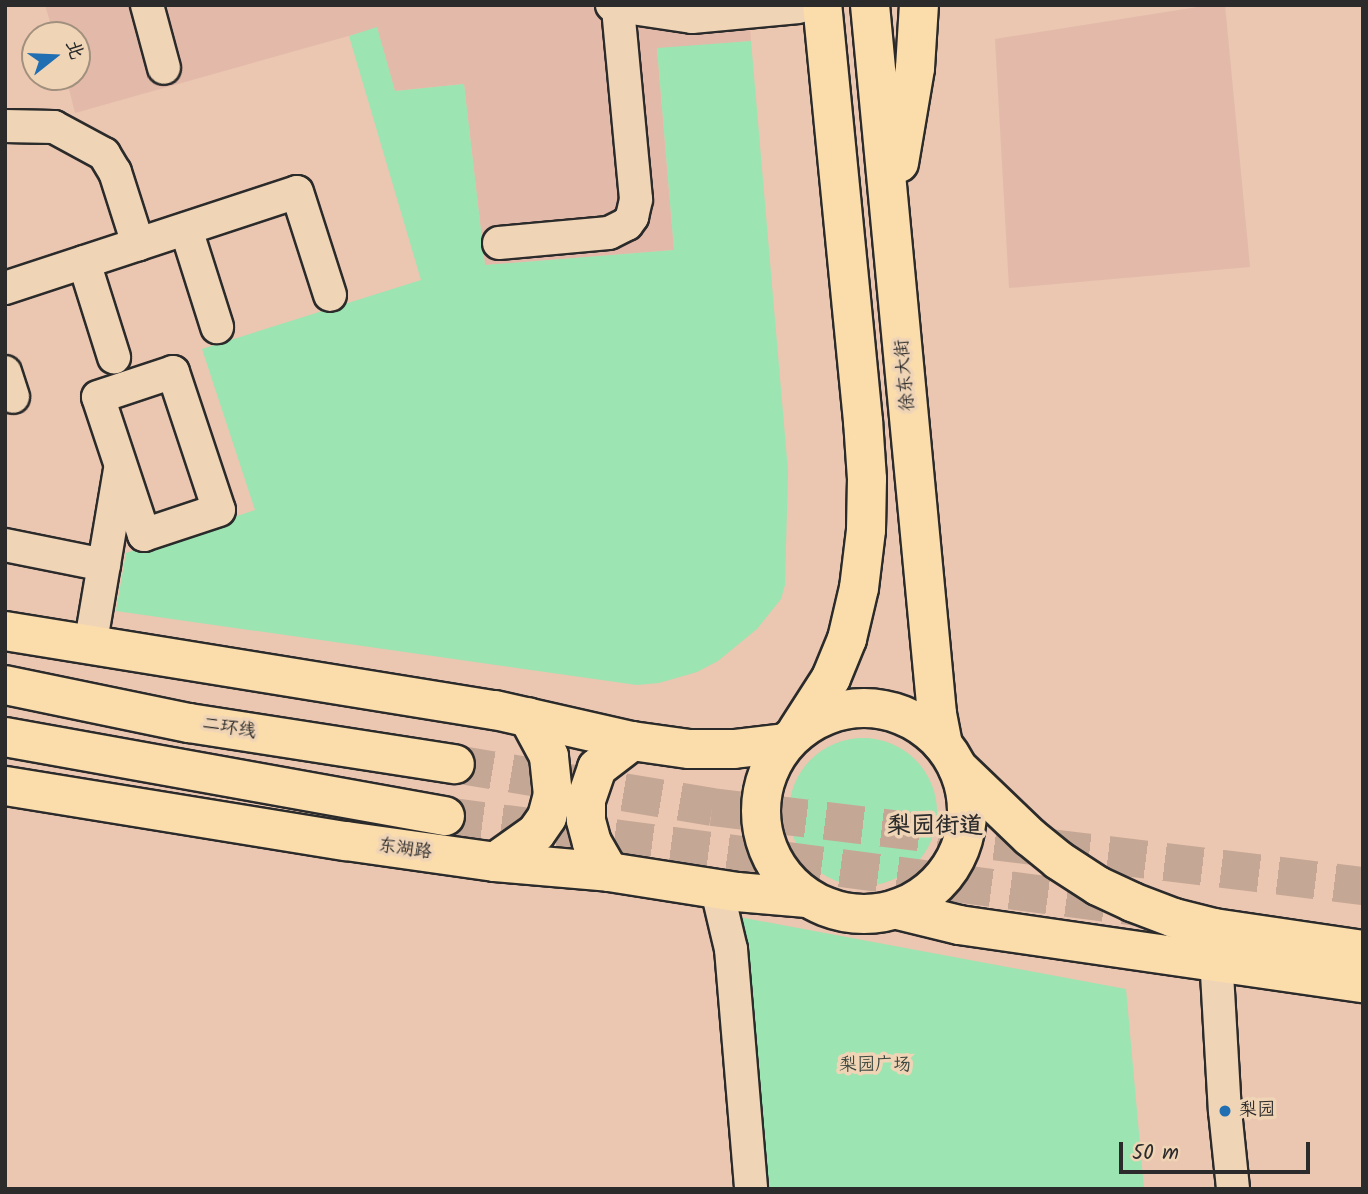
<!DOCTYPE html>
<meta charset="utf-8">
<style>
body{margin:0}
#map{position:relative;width:1368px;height:1194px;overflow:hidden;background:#ebc6b0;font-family:Kalam,"LXGW WenKai TC",sans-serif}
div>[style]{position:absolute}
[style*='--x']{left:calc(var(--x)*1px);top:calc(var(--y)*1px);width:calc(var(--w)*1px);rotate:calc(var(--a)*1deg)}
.built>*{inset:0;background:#e3b9a9}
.green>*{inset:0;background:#9ce4b2}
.round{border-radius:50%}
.highway-tunnel>*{height:38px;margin-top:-19px;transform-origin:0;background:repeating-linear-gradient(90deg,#c5a795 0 38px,transparent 0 57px)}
.roads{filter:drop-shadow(2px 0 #2b2b2b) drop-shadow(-2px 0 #2b2b2b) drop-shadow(0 2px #2b2b2b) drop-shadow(0 -2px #2b2b2b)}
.minor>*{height:32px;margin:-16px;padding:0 16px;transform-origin:16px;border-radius:16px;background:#f0d4b6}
.major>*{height:38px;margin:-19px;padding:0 19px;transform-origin:19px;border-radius:19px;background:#fbddab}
.highway>*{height:38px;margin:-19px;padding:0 19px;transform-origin:19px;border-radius:19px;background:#fbddab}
.highway>.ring{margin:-19px;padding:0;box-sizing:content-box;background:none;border:38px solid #fbddab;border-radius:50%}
.dots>*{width:19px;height:19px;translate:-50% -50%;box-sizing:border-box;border:4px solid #f0d4b6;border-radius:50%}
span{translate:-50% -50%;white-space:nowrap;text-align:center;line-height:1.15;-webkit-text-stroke:7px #f0d4b6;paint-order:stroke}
.street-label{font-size:18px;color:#2b2b2b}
.park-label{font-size:18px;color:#3c473f}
.poi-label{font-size:18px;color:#2b2b2b}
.left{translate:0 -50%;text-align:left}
.district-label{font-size:24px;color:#2b2b2b;font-weight:700}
.frame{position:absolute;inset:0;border:7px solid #2b2b2b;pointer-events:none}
.north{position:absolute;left:21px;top:21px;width:70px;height:70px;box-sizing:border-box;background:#f0d4b6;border:2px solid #a1907e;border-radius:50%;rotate:72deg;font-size:19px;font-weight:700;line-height:28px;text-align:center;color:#2b2b2b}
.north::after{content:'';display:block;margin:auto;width:24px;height:32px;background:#1f6fb2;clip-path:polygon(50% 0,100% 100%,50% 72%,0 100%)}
.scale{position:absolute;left:1119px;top:1142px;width:191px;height:32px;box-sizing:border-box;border:4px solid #2b2b2b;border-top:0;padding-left:9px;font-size:21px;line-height:24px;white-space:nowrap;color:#2b2b2b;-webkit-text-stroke:5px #f0d4b6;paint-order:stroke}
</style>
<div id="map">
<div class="built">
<i style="clip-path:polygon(45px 5px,748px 5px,751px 41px,657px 49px,674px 250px,485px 265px,464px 84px,395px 91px,377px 28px,75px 113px,66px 77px,77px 77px,77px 35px,54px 35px)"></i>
<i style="clip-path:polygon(1210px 5px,1225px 5px,1250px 267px,1009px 288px,995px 39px)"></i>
</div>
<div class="green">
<i style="clip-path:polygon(377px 27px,395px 91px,464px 84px,485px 265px,674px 250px,657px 48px,751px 41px,788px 471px,785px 585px,781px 599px,757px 629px,718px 661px,697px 672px,659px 683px,637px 685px,116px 611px,126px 553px,255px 510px,202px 349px,421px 280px,349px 36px)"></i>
<i class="round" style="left:789px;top:738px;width:148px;height:148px"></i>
<i style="clip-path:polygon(739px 917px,1126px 989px,1144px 1189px,763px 1189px)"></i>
</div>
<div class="highway-tunnel">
<i style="--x:455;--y:764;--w:261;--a:9.5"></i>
<i style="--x:712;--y:807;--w:656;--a:6.92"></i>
<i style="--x:445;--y:816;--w:698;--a:7.49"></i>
</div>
<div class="roads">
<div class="minor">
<i style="--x:147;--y:5;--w:65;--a:74.9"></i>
<i style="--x:612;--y:5;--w:81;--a:8.5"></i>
<i style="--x:692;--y:17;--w:107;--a:-5.3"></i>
<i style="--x:5;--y:126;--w:49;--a:1.2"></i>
<i style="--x:54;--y:127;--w:57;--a:28.4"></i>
<i style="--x:104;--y:154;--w:21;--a:59"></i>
<i style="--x:115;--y:172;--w:76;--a:72.3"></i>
<i style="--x:186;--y:229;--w:103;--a:72.4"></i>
<i style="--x:499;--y:243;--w:110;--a:-5.2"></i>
<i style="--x:609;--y:233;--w:20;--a:-27"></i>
<i style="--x:627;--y:224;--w:9;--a:-54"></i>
<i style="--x:632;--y:217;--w:18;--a:-77"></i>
<i style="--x:636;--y:199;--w:193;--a:-95.4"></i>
<i style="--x:84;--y:262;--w:100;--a:72.5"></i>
<i style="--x:5;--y:288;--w:307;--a:-18.2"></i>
<i style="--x:297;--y:192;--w:108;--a:72.2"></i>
<i style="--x:5;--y:372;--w:26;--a:72"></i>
<i style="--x:173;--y:372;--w:145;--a:71.6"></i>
<i style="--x:219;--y:510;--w:79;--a:161.6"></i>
<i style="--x:144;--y:535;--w:145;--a:-108.4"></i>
<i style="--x:98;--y:397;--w:79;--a:-18.4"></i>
<i style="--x:5;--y:545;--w:101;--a:11.4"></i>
<i style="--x:90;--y:647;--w:180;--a:-80.4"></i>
<i style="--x:717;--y:890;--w:61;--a:76.7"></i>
<i style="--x:731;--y:949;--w:241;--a:85.2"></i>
<i style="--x:1215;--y:939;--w:172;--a:86.7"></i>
<i style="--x:1225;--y:1111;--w:78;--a:84.1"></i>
</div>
<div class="major">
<i style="--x:5;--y:631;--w:496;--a:9.2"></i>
<i style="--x:495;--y:710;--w:140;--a:12.8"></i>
<i style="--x:632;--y:741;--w:58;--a:8"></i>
<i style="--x:689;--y:749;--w:45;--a:0"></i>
<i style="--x:734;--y:749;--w:51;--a:-6.7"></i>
<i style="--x:958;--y:768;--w:100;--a:43.8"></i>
<i style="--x:1030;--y:837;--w:36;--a:39"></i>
<i style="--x:1058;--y:860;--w:48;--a:33"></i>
<i style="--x:1098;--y:886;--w:38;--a:25"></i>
<i style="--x:1132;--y:902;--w:45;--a:20.9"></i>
<i style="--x:1174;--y:918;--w:41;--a:14"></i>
<i style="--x:1214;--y:928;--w:151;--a:8.4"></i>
<i style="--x:5;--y:786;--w:345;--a:9.2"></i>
<i style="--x:346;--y:841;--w:150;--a:8"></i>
<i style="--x:495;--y:862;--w:114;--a:5"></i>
<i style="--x:609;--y:872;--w:130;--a:8.9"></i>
<i style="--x:737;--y:892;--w:70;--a:4.9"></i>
<i style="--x:495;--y:862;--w:50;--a:-35.3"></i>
<i style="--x:536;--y:833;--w:19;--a:-55"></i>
<i style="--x:547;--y:817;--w:23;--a:-75"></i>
<i style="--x:553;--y:795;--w:39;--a:-96"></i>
<i style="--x:549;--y:756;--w:44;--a:-118.3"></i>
<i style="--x:609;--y:872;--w:34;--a:-120"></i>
<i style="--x:592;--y:843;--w:24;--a:-105"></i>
<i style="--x:586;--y:820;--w:20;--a:-90"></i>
<i style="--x:586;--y:800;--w:34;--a:-71"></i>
<i style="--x:597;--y:768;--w:44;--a:-37.6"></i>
<i style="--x:898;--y:910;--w:63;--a:13.8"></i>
<i style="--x:959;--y:925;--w:408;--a:8.2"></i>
</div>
<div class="highway">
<i style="--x:870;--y:5;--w:712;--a:84.6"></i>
<i style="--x:937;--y:714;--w:31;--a:79"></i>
<i style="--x:899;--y:163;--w:96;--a:-80.4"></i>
<i style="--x:915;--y:68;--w:63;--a:-86.4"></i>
<i style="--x:5;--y:685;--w:188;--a:11.7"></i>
<i style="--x:189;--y:723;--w:269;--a:8.8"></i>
<i class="ring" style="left:761px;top:708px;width:168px;height:168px"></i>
<i style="--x:797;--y:731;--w:63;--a:-57.3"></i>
<i style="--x:831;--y:678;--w:42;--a:-67.7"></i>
<i style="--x:847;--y:639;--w:52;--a:-76.8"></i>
<i style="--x:859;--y:588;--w:58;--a:-83.1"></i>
<i style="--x:866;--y:530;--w:51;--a:-88.9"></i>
<i style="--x:867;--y:479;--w:58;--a:-93.9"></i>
<i style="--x:863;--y:421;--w:418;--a:-95.6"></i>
<i style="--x:5;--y:737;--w:447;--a:10.2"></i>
</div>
</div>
<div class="dots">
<i style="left:1225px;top:1111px;background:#1f6fb2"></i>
</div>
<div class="street-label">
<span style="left:906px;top:375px;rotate:-95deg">徐东大街</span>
<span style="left:229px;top:729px;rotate:9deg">二环线</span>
<span style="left:405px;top:850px;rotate:8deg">东湖路</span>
</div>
<div class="park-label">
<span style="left:875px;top:1066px">梨园广场</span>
</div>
<div class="poi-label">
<span class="left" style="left:1239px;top:1111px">梨园</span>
</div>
<div class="district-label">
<span style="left:935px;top:827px">梨园街道</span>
</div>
<div class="frame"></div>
<div class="north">北</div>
<div class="scale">50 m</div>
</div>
